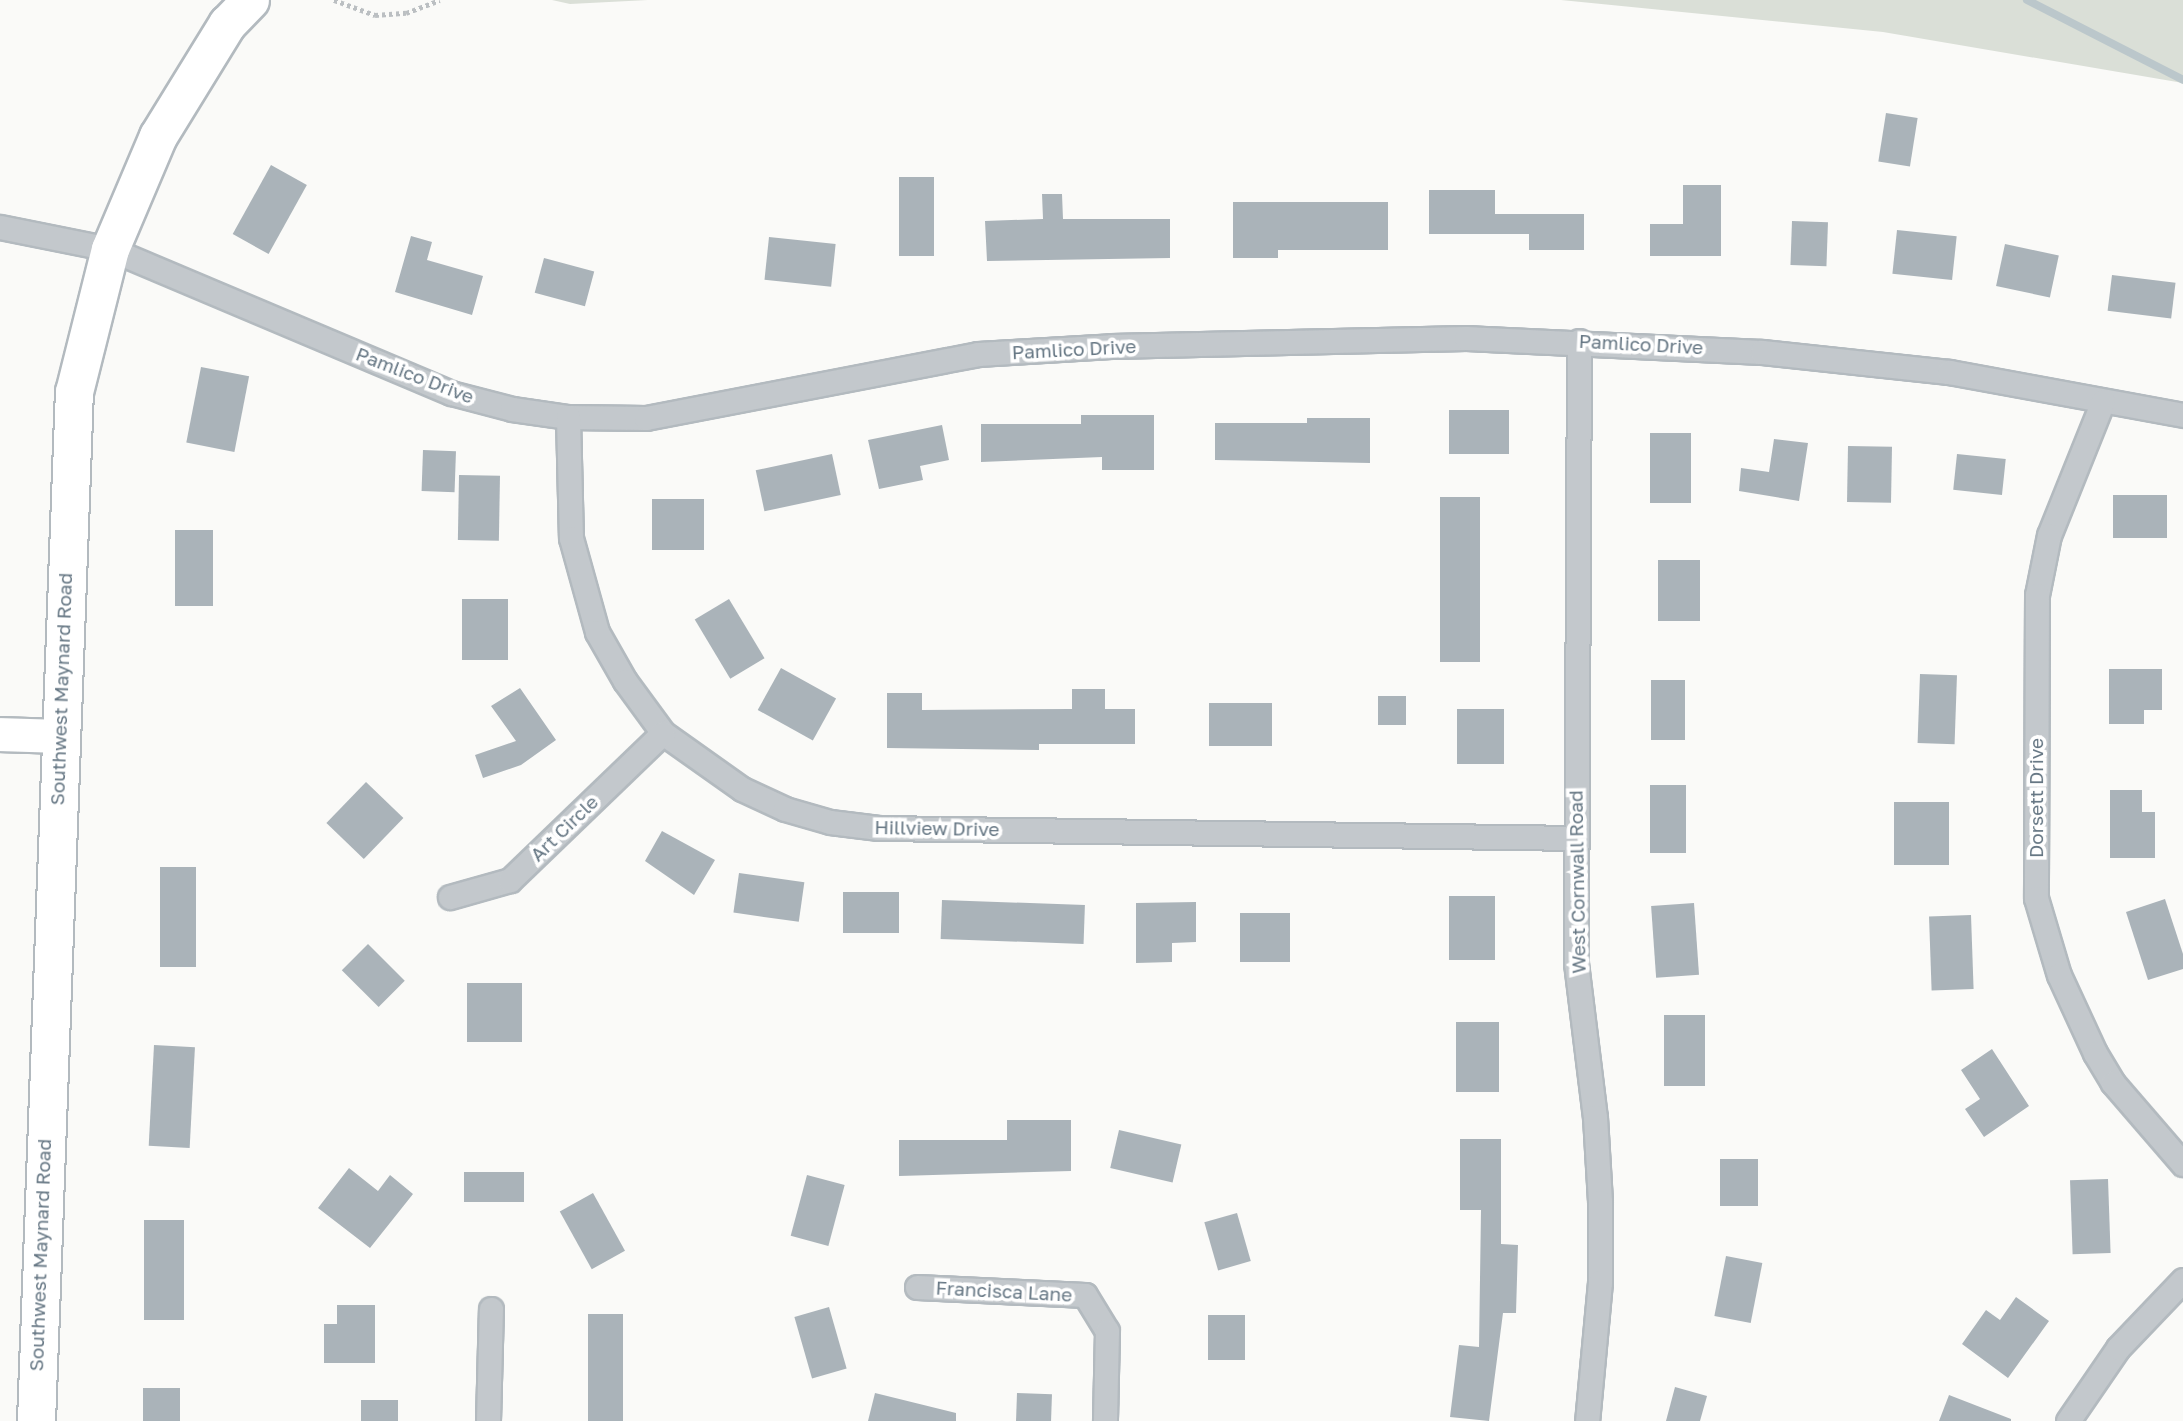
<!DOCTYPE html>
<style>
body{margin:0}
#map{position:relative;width:2183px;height:1421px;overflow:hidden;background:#fafaf8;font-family:"Golos Text",sans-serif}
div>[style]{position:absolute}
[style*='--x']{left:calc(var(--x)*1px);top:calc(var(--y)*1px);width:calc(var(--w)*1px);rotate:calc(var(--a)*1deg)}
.green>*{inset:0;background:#dadfd7}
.stream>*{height:8px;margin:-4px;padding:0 4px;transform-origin:4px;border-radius:4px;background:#bbc7cb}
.building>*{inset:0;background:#aab3b9;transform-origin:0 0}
.path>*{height:4.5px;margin-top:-2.25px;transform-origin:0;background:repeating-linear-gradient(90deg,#bbbfc2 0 3.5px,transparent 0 7px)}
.roads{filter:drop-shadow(2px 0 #b3babf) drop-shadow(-2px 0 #b3babf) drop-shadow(0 2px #b3babf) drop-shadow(0 -2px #b3babf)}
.street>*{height:23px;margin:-11.5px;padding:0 11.5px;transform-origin:11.5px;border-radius:11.5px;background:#c3c8cc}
.secondary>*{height:33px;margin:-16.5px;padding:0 16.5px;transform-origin:16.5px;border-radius:16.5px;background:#fff}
.primary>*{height:37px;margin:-18.5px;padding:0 18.5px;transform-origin:18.5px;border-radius:18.5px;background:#fff}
span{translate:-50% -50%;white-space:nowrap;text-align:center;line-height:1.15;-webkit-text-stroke:7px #fff;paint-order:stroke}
.street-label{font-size:19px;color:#657683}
</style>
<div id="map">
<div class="green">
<i style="clip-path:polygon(552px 0,648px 0,570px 4px)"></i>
<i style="clip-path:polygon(1561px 0,2183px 0,2183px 83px,1883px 32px)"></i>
</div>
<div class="stream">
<i style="--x:2027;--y:0;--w:175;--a:27.1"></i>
</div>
<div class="building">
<i style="left:1886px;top:113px;width:32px;height:49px;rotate:9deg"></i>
<i style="left:271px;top:165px;width:41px;height:79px;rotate:29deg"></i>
<i style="left:899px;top:177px;width:35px;height:79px"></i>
<i style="clip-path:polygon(1683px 185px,1721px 185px,1721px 256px,1650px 256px,1650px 224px,1683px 224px)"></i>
<i style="clip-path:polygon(1429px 190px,1495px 190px,1495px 214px,1584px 214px,1584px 250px,1529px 250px,1529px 234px,1429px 234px)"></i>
<i style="clip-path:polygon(1042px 194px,1062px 194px,1063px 219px,1170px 219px,1170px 258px,987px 261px,985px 221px,1043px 219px)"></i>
<i style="clip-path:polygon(1233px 202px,1388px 202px,1388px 250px,1278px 250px,1278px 258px,1233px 258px)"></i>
<i style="left:1792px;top:221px;width:36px;height:44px;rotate:2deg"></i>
<i style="left:1897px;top:230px;width:60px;height:44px;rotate:6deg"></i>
<i style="clip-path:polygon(411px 236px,432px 242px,427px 260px,483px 276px,472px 315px,395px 292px)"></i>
<i style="left:769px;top:237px;width:67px;height:43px;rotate:6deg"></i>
<i style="left:2005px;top:244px;width:55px;height:43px;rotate:12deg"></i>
<i style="left:544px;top:258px;width:52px;height:36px;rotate:15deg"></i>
<i style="left:2112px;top:275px;width:64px;height:36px;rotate:7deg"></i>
<i style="left:201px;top:367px;width:49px;height:77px;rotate:11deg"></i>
<i style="left:1449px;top:410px;width:60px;height:44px"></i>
<i style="clip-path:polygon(1081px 415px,1154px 415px,1154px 470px,1102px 470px,1102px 457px,981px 462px,981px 424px,1081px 424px)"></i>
<i style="clip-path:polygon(1307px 418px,1370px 418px,1370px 463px,1215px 460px,1215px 423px,1307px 423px)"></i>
<i style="clip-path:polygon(942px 425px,949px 460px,920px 466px,923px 480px,879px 489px,868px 440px)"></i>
<i style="left:1650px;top:433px;width:41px;height:70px"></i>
<i style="clip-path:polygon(1774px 439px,1808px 443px,1799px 501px,1739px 491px,1741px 468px,1769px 472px)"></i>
<i style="left:1848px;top:446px;width:44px;height:56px;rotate:1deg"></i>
<i style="left:423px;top:450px;width:33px;height:41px;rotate:2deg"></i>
<i style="left:832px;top:454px;width:42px;height:78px;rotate:78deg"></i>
<i style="left:1957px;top:454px;width:49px;height:36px;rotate:6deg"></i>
<i style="left:459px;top:475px;width:41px;height:65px;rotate:1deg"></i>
<i style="left:2113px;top:495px;width:54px;height:43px"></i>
<i style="left:1440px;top:497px;width:40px;height:165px"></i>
<i style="left:652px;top:499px;width:52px;height:51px"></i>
<i style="left:175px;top:530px;width:38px;height:76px"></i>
<i style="left:1658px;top:560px;width:42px;height:61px"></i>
<i style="left:462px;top:599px;width:46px;height:61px"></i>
<i style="left:729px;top:599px;width:69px;height:40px;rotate:59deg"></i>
<i style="left:781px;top:668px;width:63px;height:48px;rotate:29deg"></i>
<i style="clip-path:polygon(2109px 669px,2162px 669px,2162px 710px,2144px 710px,2144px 724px,2109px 724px)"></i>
<i style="left:1920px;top:674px;width:37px;height:69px;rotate:2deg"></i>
<i style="left:1651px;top:680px;width:34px;height:60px"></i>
<i style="clip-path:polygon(520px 688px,556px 740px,521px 765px,483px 778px,475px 755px,516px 741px,491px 706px)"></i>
<i style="clip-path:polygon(1072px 689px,1105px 689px,1105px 709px,1135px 709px,1135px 744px,1039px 744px,1039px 750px,887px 748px,887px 693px,922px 693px,922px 710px,1072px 709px)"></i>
<i style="left:1378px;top:696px;width:28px;height:29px"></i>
<i style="left:1209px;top:703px;width:63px;height:43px"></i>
<i style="left:1457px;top:709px;width:47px;height:55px"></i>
<i style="left:366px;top:782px;width:52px;height:57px;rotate:44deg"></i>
<i style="left:1650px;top:785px;width:36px;height:68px"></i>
<i style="clip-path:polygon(2110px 790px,2142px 790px,2142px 812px,2155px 812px,2155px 858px,2110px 858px)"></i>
<i style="left:1894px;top:802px;width:55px;height:63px"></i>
<i style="clip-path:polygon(662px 831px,715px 860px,694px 895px,645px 861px)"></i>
<i style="left:160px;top:867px;width:36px;height:100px"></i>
<i style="left:739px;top:873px;width:66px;height:40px;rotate:8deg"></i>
<i style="left:843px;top:892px;width:56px;height:41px"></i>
<i style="left:1449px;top:896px;width:46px;height:64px"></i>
<i style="clip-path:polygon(2165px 899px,2183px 954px,2183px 969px,2148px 980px,2126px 912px)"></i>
<i style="left:942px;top:900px;width:143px;height:39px;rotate:2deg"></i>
<i style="clip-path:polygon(1196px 902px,1196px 942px,1172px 943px,1172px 962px,1136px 963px,1136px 903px)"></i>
<i style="left:1694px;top:903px;width:72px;height:43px;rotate:86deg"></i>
<i style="left:1240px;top:913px;width:50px;height:49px"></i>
<i style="left:1971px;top:915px;width:74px;height:42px;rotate:88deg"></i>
<i style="left:368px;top:944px;width:52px;height:37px;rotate:45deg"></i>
<i style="left:467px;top:983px;width:55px;height:59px"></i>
<i style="left:1664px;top:1015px;width:41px;height:71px"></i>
<i style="left:1456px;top:1022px;width:43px;height:70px"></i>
<i style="left:154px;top:1045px;width:41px;height:101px;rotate:3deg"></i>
<i style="clip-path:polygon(1992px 1049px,2029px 1106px,1984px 1137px,1965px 1109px,1980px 1099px,1961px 1070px)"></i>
<i style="clip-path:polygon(1007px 1120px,1071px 1120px,1071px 1171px,899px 1176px,899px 1140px,1007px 1140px)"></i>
<i style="left:1119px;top:1130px;width:64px;height:39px;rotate:13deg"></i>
<i style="clip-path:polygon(1460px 1139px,1501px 1139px,1501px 1244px,1518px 1245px,1516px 1313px,1503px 1313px,1489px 1421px,1450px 1417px,1459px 1345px,1479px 1347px,1481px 1210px,1460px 1210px)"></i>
<i style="left:1720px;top:1159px;width:38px;height:47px"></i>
<i style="clip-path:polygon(349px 1168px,378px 1191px,390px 1175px,413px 1194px,370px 1248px,318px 1208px)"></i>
<i style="left:464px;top:1172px;width:60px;height:30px"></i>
<i style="left:807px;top:1175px;width:39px;height:63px;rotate:15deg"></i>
<i style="left:2108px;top:1179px;width:74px;height:38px;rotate:88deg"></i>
<i style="left:593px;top:1193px;width:66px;height:38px;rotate:61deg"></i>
<i style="left:1237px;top:1213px;width:50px;height:34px;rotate:74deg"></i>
<i style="left:144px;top:1220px;width:40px;height:100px"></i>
<i style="left:1726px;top:1256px;width:37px;height:61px;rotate:11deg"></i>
<i style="clip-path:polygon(2016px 1297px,2049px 1321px,2008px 1378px,1962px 1344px,1986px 1310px,2000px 1320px)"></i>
<i style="clip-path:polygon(337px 1305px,375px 1305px,375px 1363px,324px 1363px,324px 1324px,337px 1324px)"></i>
<i style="left:829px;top:1307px;width:64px;height:36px;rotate:74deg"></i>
<i style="left:588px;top:1314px;width:35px;height:107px"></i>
<i style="left:1208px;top:1315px;width:37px;height:45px"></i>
<i style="clip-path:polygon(1675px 1387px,1707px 1396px,1700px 1421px,1666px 1421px)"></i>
<i style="left:143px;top:1388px;width:37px;height:33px"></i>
<i style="clip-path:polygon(875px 1393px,956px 1413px,956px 1421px,868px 1421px)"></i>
<i style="left:1017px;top:1393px;width:35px;height:28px;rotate:2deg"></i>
<i style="clip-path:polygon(1949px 1395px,2011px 1419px,2011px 1421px,1939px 1421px)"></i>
<i style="left:361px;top:1400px;width:37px;height:21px"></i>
</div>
<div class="path">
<i style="--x:334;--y:0;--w:44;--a:20.1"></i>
<i style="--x:375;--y:15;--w:31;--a:-4"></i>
<i style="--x:406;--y:13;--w:36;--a:-21"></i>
</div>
<div class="roads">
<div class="street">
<i style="--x:0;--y:227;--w:112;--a:11.3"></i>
<i style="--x:110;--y:249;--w:370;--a:22.9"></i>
<i style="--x:451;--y:393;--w:63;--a:14.7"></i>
<i style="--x:512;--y:409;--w:57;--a:8.1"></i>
<i style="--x:568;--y:417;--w:78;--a:0.7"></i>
<i style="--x:646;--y:418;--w:338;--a:-10.9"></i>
<i style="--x:978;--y:354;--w:133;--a:-3.4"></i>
<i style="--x:1111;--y:346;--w:355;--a:-1.3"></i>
<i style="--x:1466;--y:338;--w:296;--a:2.7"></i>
<i style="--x:1762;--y:352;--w:188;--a:6.1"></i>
<i style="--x:1949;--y:372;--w:238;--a:10.4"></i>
<i style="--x:1579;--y:341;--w:622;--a:90.28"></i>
<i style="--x:1576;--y:963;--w:155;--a:83"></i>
<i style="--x:1595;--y:1117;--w:85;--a:86.6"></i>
<i style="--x:1600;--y:1202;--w:80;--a:90"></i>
<i style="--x:1600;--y:1282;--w:140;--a:95.3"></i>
<i style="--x:2103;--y:401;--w:144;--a:111.9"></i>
<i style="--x:2049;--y:535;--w:61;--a:101.3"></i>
<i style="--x:2037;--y:595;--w:303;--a:90.2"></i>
<i style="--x:2036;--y:898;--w:80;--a:73.4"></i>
<i style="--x:2059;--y:975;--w:86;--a:65.2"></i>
<i style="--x:2095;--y:1053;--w:35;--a:59"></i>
<i style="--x:2113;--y:1083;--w:107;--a:49.2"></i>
<i style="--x:568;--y:417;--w:121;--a:88.6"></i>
<i style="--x:571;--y:538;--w:98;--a:74.5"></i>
<i style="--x:597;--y:632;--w:56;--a:60.3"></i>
<i style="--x:625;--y:681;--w:64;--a:53.8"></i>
<i style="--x:663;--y:733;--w:97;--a:35.3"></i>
<i style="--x:742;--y:789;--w:47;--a:24.9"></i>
<i style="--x:785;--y:809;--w:47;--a:16.1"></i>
<i style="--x:830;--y:822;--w:49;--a:7"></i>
<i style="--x:879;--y:828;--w:696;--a:0.82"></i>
<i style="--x:450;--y:897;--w:62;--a:-15.8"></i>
<i style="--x:510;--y:880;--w:212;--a:-43.9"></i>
<i style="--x:917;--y:1287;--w:168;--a:2.7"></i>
<i style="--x:1085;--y:1295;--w:42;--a:58.6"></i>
<i style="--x:1107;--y:1331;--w:90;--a:91.3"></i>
<i style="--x:488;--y:1421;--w:112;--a:-88.5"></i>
<i style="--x:2068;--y:1421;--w:88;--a:-55.6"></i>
<i style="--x:2118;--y:1348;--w:94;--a:-46.3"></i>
</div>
<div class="secondary">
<i style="--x:0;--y:734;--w:60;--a:1.9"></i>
</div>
<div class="primary">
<i style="--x:36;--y:1421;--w:1030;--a:-87.89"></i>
<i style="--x:74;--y:392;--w:147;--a:-75.9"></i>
<i style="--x:110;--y:249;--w:123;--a:-67"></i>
<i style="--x:158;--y:136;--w:132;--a:-58.4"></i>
<i style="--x:227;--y:24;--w:33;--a:-46"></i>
</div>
</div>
<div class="street-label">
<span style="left:1641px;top:344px;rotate:3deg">Pamlico Drive</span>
<span style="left:1074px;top:349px;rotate:-3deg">Pamlico Drive</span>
<span style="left:415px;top:375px;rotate:21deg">Pamlico Drive</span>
<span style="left:61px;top:689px;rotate:-88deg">Southwest Maynard Road</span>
<span style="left:2036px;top:798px;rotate:-90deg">Dorsett Drive</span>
<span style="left:564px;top:828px;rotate:-44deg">Art Circle</span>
<span style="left:937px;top:828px;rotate:1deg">Hillview Drive</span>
<span style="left:1577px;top:882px;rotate:-91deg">West Cornwall Road</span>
<span style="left:40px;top:1255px;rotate:-88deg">Southwest Maynard Road</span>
<span style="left:1004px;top:1291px;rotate:3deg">Francisca Lane</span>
</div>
</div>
